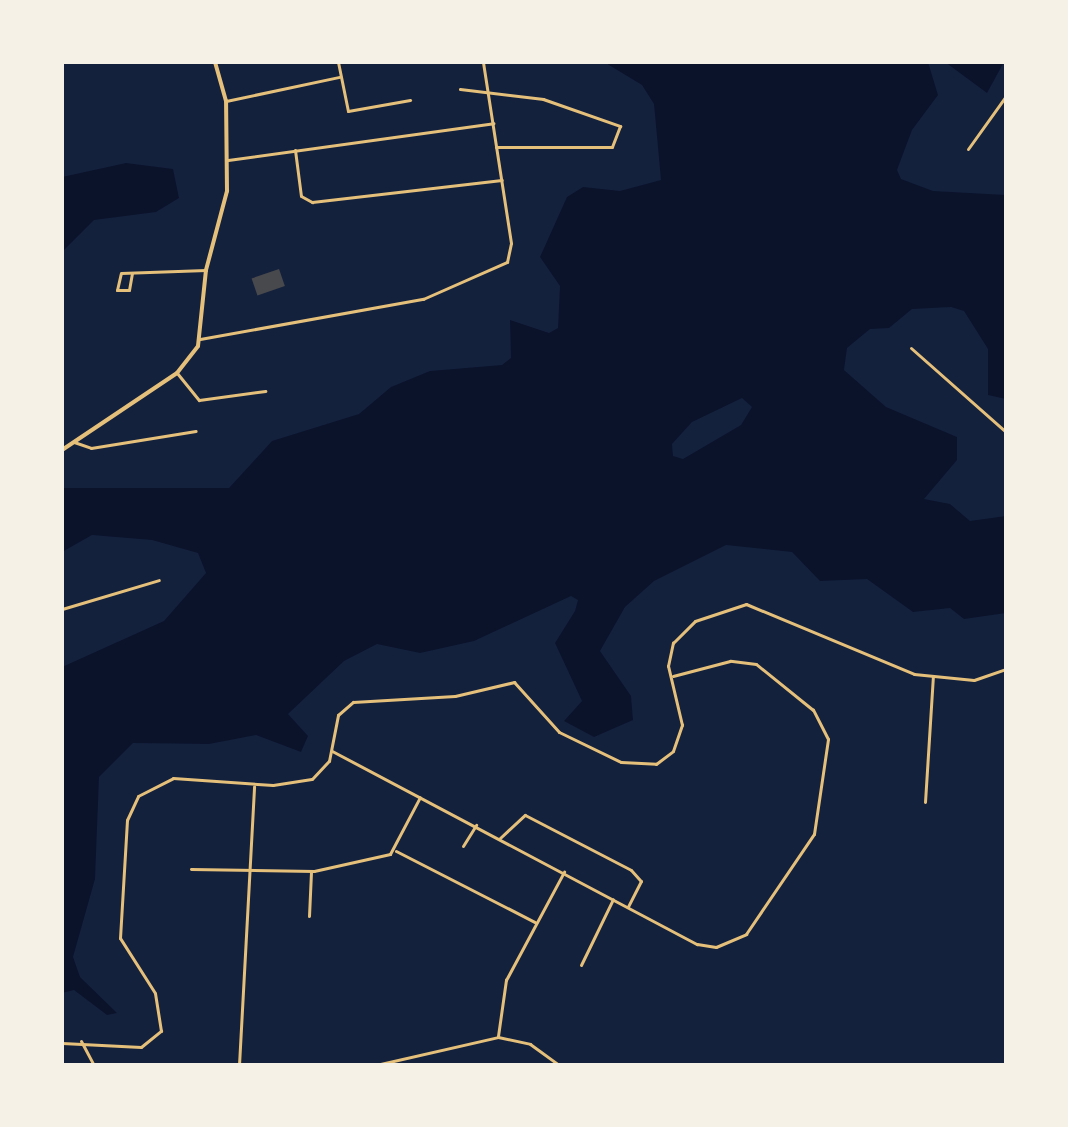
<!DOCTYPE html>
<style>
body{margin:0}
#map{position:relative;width:1068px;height:1127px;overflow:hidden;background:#14213d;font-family:"Roboto Condensed",sans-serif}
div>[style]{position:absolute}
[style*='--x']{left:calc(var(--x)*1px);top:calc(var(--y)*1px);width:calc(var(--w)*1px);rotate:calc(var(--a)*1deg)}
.water>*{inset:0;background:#0b132b}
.building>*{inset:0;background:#48494c;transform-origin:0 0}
.minor>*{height:3px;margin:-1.5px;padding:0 1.5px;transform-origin:1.5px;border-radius:1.5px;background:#e5c07b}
.tertiary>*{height:4px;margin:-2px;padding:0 2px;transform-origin:2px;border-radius:2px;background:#e5c07b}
span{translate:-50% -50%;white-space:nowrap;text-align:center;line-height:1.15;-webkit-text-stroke:6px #f6f1e7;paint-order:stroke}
.frame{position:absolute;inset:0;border:64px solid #f6f1e7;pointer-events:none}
</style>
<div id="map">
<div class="water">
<i style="clip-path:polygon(evenodd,604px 62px,928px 62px,938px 95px,912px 130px,897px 170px,901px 179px,933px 191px,1006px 195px,1006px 399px,988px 395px,988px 349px,964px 311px,951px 307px,912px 309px,889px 328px,870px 329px,847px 348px,844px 370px,886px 407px,957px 437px,957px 460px,924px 499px,950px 504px,970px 521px,1006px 516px,1006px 613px,964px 619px,950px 608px,913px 612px,867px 579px,820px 581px,792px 552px,726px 545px,654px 581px,625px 607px,600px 651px,631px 696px,633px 720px,594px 737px,564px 721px,582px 701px,555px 643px,575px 611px,578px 600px,571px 596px,474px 641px,420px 653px,377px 644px,344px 661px,288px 714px,308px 736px,301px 752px,256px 735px,209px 744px,133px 743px,99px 777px,95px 879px,73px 957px,80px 977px,117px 1013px,107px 1015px,74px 990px,62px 993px,62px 667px,164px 621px,206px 573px,198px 553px,152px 540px,92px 535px,62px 552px,62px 488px,229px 488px,272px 441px,359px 414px,391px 387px,430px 371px,502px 365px,511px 358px,510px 320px,549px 333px,558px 328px,560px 286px,540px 257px,567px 197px,583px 187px,620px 191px,661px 180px,654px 104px,642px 85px,604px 62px,742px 398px,752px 407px,741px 425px,683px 459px,673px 456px,672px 444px,692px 422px,742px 398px)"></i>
<i style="clip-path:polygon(945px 62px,1004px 62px,987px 93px)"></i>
<i style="clip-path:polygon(126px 163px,173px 169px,179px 198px,156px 212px,94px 220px,62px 252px,62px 177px)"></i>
</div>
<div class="building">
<i style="left:279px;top:269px;width:18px;height:29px;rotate:71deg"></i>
</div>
<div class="minor">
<i style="--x:338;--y:62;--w:50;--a:78.5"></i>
<i style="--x:348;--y:111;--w:63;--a:-10.1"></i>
<i style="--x:460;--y:89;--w:84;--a:6.9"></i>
<i style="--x:543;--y:99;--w:82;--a:19.3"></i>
<i style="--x:620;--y:126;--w:22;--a:111"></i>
<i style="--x:612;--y:147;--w:116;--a:180"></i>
<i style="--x:226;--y:101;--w:116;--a:-12"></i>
<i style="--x:968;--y:149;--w:65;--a:-54.4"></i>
<i style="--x:295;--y:150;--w:46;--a:82.6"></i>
<i style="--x:301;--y:196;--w:13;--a:29"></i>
<i style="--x:312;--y:202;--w:191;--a:-6.6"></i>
<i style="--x:228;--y:160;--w:268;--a:-7.9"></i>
<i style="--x:132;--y:273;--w:17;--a:100"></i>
<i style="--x:129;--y:290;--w:12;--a:180"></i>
<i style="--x:117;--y:290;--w:17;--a:-77"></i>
<i style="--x:121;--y:273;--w:85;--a:-2"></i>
<i style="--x:200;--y:339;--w:227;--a:-10.2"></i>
<i style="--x:423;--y:299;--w:92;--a:-23.8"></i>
<i style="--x:507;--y:262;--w:19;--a:-78"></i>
<i style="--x:511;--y:243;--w:183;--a:-98.8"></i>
<i style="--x:911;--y:348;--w:127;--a:41.5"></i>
<i style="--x:177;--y:373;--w:35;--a:51"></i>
<i style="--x:199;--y:400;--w:67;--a:-7.8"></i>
<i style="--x:74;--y:442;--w:18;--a:19"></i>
<i style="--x:91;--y:448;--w:106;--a:-9.2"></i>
<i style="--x:62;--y:609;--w:101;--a:-16.6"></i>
<i style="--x:332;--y:751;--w:413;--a:27.9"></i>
<i style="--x:697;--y:944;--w:19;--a:9"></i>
<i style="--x:716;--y:947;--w:33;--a:-23"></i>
<i style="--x:746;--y:934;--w:121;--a:-55.8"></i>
<i style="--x:814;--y:834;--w:96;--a:-81.6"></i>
<i style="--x:828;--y:739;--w:33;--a:-117"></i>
<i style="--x:813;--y:710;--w:73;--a:-141.1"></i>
<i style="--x:756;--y:664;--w:26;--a:-173"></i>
<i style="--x:730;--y:661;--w:59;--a:165.3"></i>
<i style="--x:925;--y:802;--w:126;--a:-86.4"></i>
<i style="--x:500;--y:838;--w:34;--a:-43"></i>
<i style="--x:525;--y:815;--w:119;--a:27.4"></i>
<i style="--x:631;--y:870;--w:15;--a:48"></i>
<i style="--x:641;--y:881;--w:29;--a:117"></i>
<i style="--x:463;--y:846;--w:25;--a:-58"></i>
<i style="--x:396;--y:851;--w:156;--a:27.1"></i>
<i style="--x:191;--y:869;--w:123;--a:0.9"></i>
<i style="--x:314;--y:871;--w:78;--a:-12.6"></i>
<i style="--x:390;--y:854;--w:64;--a:-62.2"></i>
<i style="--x:309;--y:916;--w:44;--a:-87.4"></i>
<i style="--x:581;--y:965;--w:73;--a:-64.1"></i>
<i style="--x:498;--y:1036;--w:57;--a:-81.9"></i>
<i style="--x:506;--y:980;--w:123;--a:-61.8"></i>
<i style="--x:81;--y:1041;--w:27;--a:62"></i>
<i style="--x:62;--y:1043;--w:79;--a:2.9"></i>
<i style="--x:141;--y:1047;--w:26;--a:-39"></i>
<i style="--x:161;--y:1031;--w:38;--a:-99"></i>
<i style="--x:155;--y:993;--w:65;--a:-122.5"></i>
<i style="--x:120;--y:938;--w:118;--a:-86.6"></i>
<i style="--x:127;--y:820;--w:26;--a:-65"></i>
<i style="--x:138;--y:796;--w:39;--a:-27"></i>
<i style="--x:173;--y:778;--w:100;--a:4"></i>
<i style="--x:273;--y:785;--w:39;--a:-9"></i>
<i style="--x:312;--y:779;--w:25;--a:-47"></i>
<i style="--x:329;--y:761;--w:47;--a:-78.9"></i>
<i style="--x:338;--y:715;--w:20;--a:-41"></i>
<i style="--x:353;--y:702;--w:102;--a:-3.4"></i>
<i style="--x:455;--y:696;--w:61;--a:-13.3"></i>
<i style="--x:514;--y:682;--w:67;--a:48"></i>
<i style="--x:559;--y:732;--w:69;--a:25.8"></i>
<i style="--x:621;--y:762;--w:35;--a:3"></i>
<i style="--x:656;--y:764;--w:21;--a:-37"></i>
<i style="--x:673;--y:751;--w:28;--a:-71"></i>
<i style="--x:682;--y:725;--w:61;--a:-103.3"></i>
<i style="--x:668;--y:666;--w:24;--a:-78"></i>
<i style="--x:673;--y:643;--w:31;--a:-45"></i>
<i style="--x:695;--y:621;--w:54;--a:-18.4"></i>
<i style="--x:746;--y:604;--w:182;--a:22.6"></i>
<i style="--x:914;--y:674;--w:60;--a:5.7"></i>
<i style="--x:974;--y:680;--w:34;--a:-19"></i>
<i style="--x:239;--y:1065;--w:279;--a:-86.9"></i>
<i style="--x:376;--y:1065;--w:125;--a:-12.9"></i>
<i style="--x:498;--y:1037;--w:33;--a:12"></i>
<i style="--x:530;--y:1044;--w:36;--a:36"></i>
</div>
<div class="tertiary">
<i style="--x:62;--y:450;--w:138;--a:-33.8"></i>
<i style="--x:177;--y:373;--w:34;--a:-52"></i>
<i style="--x:198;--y:346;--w:76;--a:-84"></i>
<i style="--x:206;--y:270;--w:82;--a:-75.1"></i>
<i style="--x:227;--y:191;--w:90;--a:-90.6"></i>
<i style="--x:226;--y:101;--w:41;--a:-105.8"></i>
</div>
<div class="frame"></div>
</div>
